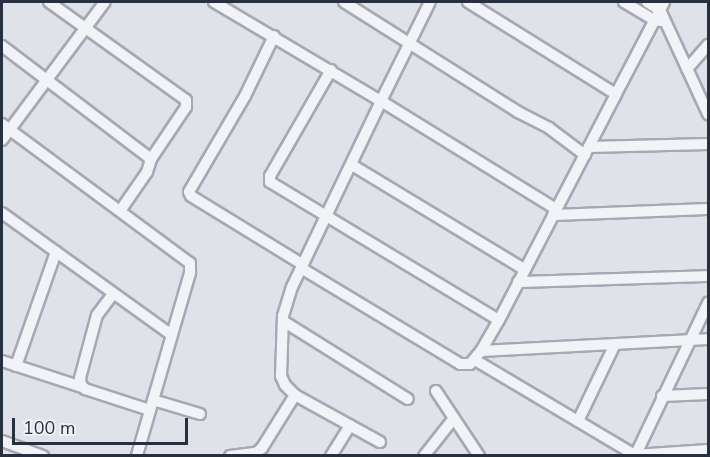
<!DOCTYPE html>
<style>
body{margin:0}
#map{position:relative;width:710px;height:457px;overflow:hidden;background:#dfe2e8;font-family:"Nunito Sans",sans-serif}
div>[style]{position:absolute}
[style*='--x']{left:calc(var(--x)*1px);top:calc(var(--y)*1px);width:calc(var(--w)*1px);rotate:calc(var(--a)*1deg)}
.roads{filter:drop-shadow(2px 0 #a4a9b2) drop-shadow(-2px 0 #a4a9b2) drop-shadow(0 2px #a4a9b2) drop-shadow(0 -2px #a4a9b2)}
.minor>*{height:10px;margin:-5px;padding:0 5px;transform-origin:5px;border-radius:5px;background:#f2f3f6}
span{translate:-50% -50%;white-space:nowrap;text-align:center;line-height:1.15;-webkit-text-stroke:4.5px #eef1f6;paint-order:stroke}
.frame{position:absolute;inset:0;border:3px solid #28303f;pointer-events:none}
.scale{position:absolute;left:12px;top:418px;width:176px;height:27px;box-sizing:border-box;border:3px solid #28303f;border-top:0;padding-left:8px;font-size:18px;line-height:21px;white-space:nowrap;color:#28303f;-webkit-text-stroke:4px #eef1f6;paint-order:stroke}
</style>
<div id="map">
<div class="roads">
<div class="minor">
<i style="--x:49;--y:2;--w:168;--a:35.6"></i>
<i style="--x:186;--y:100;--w:7;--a:90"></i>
<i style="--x:186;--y:107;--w:63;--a:123.9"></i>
<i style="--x:214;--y:2;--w:194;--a:30.7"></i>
<i style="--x:381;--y:101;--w:110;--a:-63.7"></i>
<i style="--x:344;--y:2;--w:206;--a:32.3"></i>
<i style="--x:518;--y:112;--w:35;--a:27"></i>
<i style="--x:549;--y:128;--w:45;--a:36.9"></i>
<i style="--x:468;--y:2;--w:174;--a:31.9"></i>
<i style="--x:616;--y:94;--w:104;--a:-62.4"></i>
<i style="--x:624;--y:2;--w:35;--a:31"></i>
<i style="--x:654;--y:20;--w:7;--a:8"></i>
<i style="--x:647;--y:2;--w:15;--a:32"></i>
<i style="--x:660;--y:10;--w:115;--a:65.2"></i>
<i style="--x:274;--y:36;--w:67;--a:115.8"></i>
<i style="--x:245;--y:96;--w:111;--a:120.3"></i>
<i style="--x:189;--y:192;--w:4;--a:63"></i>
<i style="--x:191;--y:196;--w:130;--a:31.5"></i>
<i style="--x:2;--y:46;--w:187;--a:37.2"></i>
<i style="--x:151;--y:159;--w:14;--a:107"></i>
<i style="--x:147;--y:172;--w:47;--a:124.7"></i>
<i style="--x:687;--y:69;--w:32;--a:-49"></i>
<i style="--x:331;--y:70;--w:122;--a:119.9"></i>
<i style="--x:270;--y:176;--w:6;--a:90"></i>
<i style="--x:270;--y:182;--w:267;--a:31.1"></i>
<i style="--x:2;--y:124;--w:234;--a:36.5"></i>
<i style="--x:190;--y:263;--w:10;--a:90"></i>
<i style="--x:190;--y:273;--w:191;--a:106.2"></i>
<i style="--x:2;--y:140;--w:172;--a:-53.3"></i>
<i style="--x:589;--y:147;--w:119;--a:-1.4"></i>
<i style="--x:352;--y:165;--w:201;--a:31.2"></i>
<i style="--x:2;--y:213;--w:209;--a:35.7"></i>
<i style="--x:553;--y:215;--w:155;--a:-2.2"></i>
<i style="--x:301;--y:268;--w:186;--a:31.1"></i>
<i style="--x:460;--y:364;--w:10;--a:0"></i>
<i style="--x:470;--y:364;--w:17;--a:-50"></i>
<i style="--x:481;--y:351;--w:36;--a:-60"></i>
<i style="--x:499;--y:320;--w:254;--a:-62.6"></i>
<i style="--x:518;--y:282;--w:190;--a:-1.8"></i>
<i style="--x:113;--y:294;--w:26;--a:127"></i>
<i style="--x:97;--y:315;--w:65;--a:105.1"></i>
<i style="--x:80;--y:378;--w:7;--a:82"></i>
<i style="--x:81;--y:385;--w:6;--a:45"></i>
<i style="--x:85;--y:389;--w:68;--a:17.9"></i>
<i style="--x:283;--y:321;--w:147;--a:32"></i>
<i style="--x:481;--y:351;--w:227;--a:-3"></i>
<i style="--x:475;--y:360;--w:186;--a:30.7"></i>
<i style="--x:635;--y:455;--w:73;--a:-3.9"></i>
<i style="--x:2;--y:361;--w:84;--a:18"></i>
<i style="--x:16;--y:366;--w:121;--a:-70.7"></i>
<i style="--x:436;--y:391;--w:78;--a:56.5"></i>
<i style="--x:662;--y:396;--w:46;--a:-2.5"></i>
<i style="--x:153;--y:400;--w:49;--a:16.6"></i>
<i style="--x:578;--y:421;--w:85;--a:-64.3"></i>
<i style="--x:2;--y:441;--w:44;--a:20.1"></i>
<i style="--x:380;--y:442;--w:97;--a:-151.1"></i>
<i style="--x:295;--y:395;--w:14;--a:-135"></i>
<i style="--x:285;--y:385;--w:10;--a:-114"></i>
<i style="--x:281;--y:376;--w:60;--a:-88.1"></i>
<i style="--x:283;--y:316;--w:30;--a:-73"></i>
<i style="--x:292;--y:287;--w:206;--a:-64.4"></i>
<i style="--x:381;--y:101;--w:206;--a:31.7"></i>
<i style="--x:230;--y:456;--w:26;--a:-7"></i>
<i style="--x:256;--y:453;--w:8;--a:-40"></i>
<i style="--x:262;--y:448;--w:62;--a:-58.1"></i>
<i style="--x:331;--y:456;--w:36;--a:-58"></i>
<i style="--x:424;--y:456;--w:48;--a:-51.7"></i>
<i style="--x:635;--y:456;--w:170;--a:-64.5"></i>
</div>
</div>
<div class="frame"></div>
<div class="scale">100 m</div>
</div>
